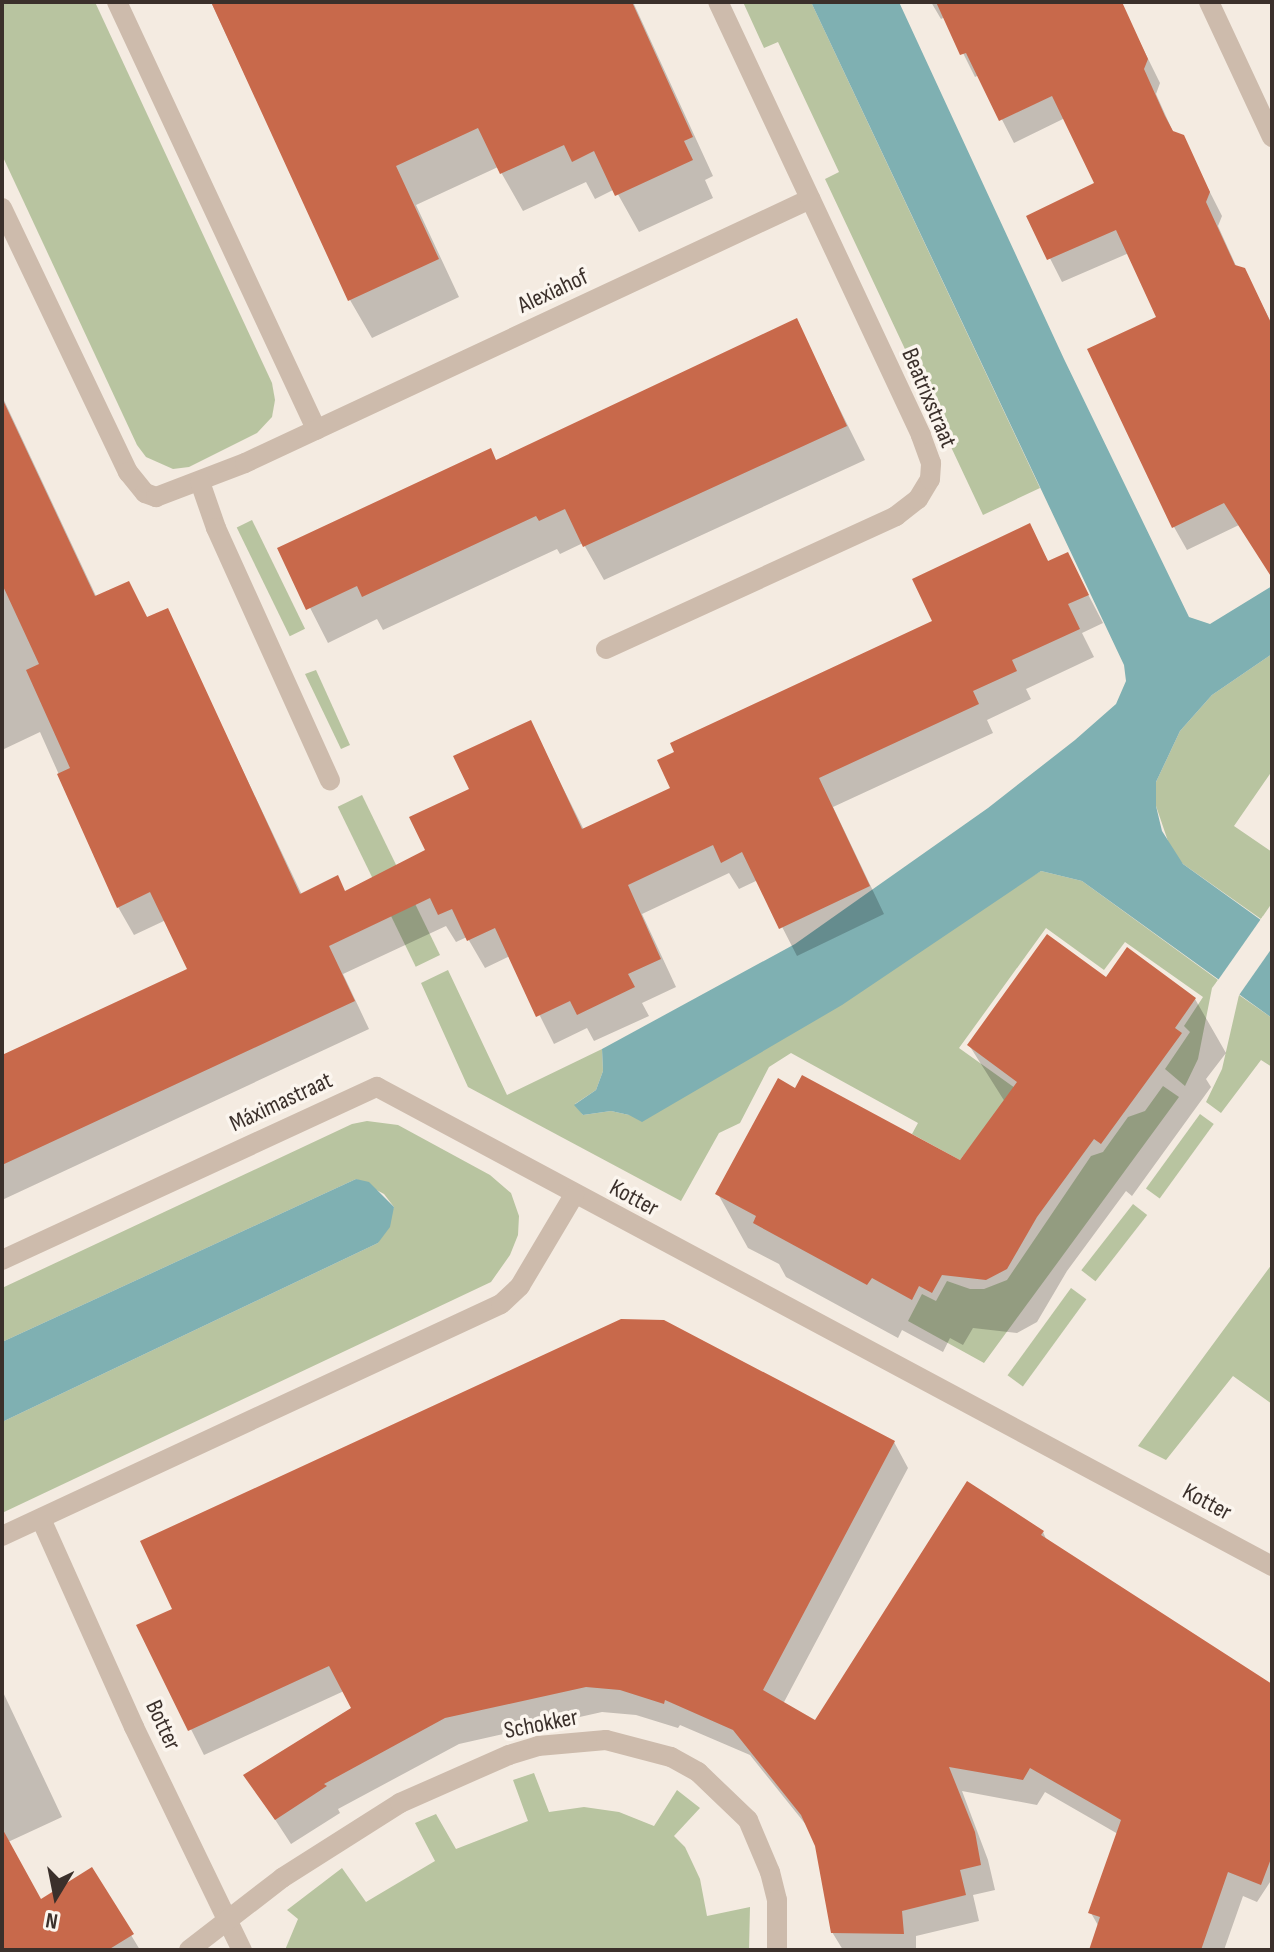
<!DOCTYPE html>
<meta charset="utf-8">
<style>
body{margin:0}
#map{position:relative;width:1274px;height:1952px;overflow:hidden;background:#f4ebe1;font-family:"Sofia Sans Condensed",sans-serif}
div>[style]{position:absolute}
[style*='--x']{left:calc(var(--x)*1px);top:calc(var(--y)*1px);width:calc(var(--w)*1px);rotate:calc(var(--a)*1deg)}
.green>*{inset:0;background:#b8c4a0;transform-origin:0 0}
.water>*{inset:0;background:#7fb0b2}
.pier>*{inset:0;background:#f4ebe1}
.shadow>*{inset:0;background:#0003}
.building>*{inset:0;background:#c8694b}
.street>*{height:20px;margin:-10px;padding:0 10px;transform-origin:10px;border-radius:10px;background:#cdbbac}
span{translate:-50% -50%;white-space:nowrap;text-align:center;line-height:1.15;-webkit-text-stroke:7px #fbf5ee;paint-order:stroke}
.street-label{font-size:24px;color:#3b302b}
.frame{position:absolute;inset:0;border:4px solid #3b302b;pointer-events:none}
.north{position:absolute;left:16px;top:1856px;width:80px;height:80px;-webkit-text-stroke:6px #fbf5ee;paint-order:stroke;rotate:190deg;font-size:22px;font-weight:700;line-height:32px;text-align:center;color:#3b302b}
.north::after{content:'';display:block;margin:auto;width:28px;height:36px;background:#3b302b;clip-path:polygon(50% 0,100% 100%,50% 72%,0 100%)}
</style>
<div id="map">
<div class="green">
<i style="clip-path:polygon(2px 2px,95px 2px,272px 383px,275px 400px,272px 417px,257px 433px,189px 467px,173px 469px,146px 457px,137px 445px,2px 155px)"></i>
<i style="clip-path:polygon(743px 2px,811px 2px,1040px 488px,983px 515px,825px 179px,839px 172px,778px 42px,764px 48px)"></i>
<i style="left:252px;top:520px;width:121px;height:17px;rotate:64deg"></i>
<i style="clip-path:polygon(1272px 654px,1272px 771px,1234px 826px,1272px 852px,1272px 903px,1261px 919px,1183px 864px,1171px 850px,1156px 806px,1156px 782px,1180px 731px,1212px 695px)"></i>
<i style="clip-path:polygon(316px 670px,350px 745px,341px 749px,305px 674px)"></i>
<i style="left:362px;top:795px;width:178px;height:27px;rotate:64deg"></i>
<i style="clip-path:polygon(1041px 871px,1082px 881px,1218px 980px,1212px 988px,1198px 1059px,1185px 1086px,1165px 1069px,1190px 1032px,1184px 1026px,1203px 997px,1125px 942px,1104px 970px,1046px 928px,959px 1048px,1015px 1088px,960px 1160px,912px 1134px,918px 1123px,791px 1053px,769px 1067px,740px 1123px,719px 1133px,681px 1201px,468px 1087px,421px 983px,448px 970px,507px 1095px,602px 1049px,603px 1071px,596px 1090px,575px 1104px,583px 1115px,611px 1111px,629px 1115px)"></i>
<i style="clip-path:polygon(1239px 995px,1272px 1018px,1272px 1067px,1261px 1060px,1221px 1113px,1206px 1102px,1222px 1069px)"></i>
<i style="clip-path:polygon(1163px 1086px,1179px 1097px,984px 1363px,908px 1321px,922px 1294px,936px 1301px,947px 1281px,970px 1289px,984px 1289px,1007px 1280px,1091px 1156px,1103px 1152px,1128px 1117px,1145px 1111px)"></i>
<i style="left:1200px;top:1114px;width:17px;height:92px;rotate:36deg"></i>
<i style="clip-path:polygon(367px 1121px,398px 1125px,490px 1175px,511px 1193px,519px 1216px,518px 1235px,510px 1255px,491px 1282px,2px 1513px,2px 1422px,378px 1243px,394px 1207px,384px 1194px,356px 1179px,2px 1342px,2px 1288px,352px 1124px)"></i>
<i style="left:1133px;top:1204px;width:18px;height:84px;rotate:38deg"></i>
<i style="clip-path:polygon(1272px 1264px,1272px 1404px,1233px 1376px,1166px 1460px,1138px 1446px)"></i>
<i style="left:1071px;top:1288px;width:19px;height:108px;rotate:36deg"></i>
<i style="clip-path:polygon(534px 1773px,549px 1812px,584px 1807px,619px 1812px,654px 1826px,677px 1790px,700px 1808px,674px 1836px,685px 1847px,700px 1879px,707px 1916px,750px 1907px,749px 1950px,285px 1950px,298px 1919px,287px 1910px,342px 1868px,366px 1902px,435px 1861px,415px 1823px,436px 1814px,456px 1849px,528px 1821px,513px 1780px)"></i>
</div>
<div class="water">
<i style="clip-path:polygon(811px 2px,899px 2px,1064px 359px,1189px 617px,1210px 624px,1272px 586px,1272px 654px,1212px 695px,1180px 731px,1156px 782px,1156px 806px,1162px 831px,1183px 864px,1272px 928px,1272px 1018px,1082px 881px,1041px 871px,842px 1005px,642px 1122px,629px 1115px,611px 1111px,583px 1115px,574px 1105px,596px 1090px,603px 1071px,602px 1049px,795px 944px,988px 808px,1075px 740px,1116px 704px,1126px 681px,1124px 665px)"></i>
<i style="clip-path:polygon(356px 1179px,369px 1182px,394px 1207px,390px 1227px,378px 1243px,2px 1422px,2px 1342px)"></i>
</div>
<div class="pier">
<i style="clip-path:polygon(1263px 916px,1272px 923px,1272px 948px,1237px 998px,1216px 983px)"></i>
</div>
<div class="shadow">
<i style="clip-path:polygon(211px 2px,633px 2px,713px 176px,705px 180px,713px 198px,639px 232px,615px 189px,595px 199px,586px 182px,523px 211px,498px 167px,416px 205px,459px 297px,372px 338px,350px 300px)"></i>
<i style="clip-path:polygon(931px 2px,1120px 2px,1160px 83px,1156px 94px,1174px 134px,1182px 137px,1222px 216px,1218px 226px,1237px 268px,1244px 270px,1272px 324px,1272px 572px,1239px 525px,1187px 550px,1174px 527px,1159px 318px,1129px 253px,1062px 282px,1029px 217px,1097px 184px,1065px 118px,1014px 143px,979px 75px,975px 77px,945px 17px,941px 19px)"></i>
<i style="clip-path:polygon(796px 321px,865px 460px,604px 580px,583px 543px,560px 554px,557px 549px,383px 630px,377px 619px,328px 643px,280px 549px,496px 462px)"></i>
<i style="clip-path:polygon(2px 396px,97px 598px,128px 583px,148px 619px,167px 611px,302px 895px,346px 893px,427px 851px,472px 790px,530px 722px,584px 830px,673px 788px,935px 622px,1029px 526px,1049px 563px,1067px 554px,1103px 623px,1082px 633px,1094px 657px,1026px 689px,1031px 699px,987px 720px,993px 733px,833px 807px,884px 914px,797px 956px,758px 880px,739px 889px,729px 873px,642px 914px,676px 987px,642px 1003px,649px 1016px,594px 1041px,587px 1028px,554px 1044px,510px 956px,485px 968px,467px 937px,456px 942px,446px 926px,343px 974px,369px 1029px,2px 1200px,2px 1057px,190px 970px,166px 920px,134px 935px,118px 907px,40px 732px,2px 750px)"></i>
<i style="clip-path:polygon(1106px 980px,1195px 999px,1226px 1053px,1206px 1079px,1211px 1087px,1132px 1196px,1126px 1191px,1067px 1271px,1037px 1322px,1017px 1333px,973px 1328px,963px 1345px,950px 1338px,943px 1352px,902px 1330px,898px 1338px,786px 1277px,779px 1264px,748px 1248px,718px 1194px,961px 1162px,1005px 1102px,969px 1045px)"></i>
<i style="clip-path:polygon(894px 1442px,908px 1468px,783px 1704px,816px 1722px,1043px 1532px,1047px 1541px,1272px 1686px,1272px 1879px,1257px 1902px,1243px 1896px,1224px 1950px,1091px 1950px,1099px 1927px,1091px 1913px,1118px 1834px,1045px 1792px,1037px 1805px,962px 1791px,988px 1860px,995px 1890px,973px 1895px,979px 1921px,916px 1936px,916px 1950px,843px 1950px,832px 1932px,817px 1845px,811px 1831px,750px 1755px,680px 1725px,678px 1728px,636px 1715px,602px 1712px,459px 1744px,338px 1809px,340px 1813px,291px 1844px,246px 1775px,354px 1709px,344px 1691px,204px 1755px,139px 1626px)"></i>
<i style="clip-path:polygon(2px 1690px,62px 1817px,8px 1842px,41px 1901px,92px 1870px,140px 1950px,2px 1950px)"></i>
</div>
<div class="building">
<i style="clip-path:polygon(211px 2px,632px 2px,693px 137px,684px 141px,693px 160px,615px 196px,594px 151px,572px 162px,564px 145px,500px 174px,478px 128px,396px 166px,439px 259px,348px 301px)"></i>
<i style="clip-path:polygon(936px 2px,1122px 2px,1148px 59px,1144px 69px,1165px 116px,1173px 131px,1184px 135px,1210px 192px,1206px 202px,1235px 265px,1245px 268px,1272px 325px,1272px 578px,1224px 503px,1172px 528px,1087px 349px,1156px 317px,1116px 230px,1047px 260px,1026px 216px,1094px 183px,1052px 96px,999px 121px,966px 53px,960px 55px)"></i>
<i style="clip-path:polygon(797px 318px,847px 426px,583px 547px,565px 509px,539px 521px,536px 516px,362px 597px,357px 586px,306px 610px,277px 548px,491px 448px,496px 460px)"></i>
<i style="clip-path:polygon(2px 398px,95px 596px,129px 581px,147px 617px,168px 608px,300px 894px,338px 875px,345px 891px,425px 850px,409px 817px,469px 789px,453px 756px,531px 720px,582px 829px,670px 788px,657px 760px,674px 752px,670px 743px,932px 621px,912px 579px,1030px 523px,1048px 561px,1068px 552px,1089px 595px,1068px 604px,1080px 629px,1012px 660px,1017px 671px,973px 691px,979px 704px,819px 778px,870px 886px,779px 929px,742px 852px,721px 863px,713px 845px,628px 885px,661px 959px,628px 974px,635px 987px,577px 1015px,570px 1001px,536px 1017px,495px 928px,467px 941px,452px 909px,438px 915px,430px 898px,329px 946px,355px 1001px,2px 1165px,2px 1055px,187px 969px,150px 892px,117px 908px,57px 774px,70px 768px,26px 670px,39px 664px,2px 584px)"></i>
<i style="clip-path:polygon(1047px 934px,1106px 977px,1127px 947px,1196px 998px,1175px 1028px,1182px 1033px,1101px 1144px,1094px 1139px,1037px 1217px,1007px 1269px,986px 1280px,942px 1275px,932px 1293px,919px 1286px,912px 1300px,872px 1278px,867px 1285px,753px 1223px,756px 1216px,715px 1194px,778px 1078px,795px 1088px,802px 1075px,960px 1160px,1017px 1082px,967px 1045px)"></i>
<i style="clip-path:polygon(621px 1319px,664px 1320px,895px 1441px,763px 1690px,815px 1720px,967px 1481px,1044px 1531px,1041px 1535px,1272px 1684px,1272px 1856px,1261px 1885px,1228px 1872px,1201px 1950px,1089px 1950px,1100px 1917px,1088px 1913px,1121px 1820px,1030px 1768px,1023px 1780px,949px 1767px,975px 1832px,981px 1865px,960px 1870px,966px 1895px,902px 1911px,904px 1934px,831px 1933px,815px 1846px,801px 1815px,733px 1730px,665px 1700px,664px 1704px,620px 1690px,586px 1687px,445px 1718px,324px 1784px,327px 1786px,275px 1820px,243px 1775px,351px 1708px,329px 1666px,188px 1731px,136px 1625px,172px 1609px,140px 1541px)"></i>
<i style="clip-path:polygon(2px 1828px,41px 1899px,92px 1867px,134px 1934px,108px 1950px,2px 1950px)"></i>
</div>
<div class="street">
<i style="--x:117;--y:2;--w:472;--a:65"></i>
<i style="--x:1209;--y:2;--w:149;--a:65"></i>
<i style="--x:2;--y:208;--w:293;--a:64.5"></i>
<i style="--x:128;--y:472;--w:27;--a:51"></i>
<i style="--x:145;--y:493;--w:12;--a:20"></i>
<i style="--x:156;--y:497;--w:95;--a:-20.9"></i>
<i style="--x:245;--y:463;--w:624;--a:-25.04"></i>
<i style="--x:200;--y:482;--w:49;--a:70.8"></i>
<i style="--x:216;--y:528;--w:277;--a:65.7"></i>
<i style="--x:606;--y:649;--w:319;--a:-24.6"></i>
<i style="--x:896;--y:516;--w:28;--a:-38"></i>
<i style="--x:918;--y:499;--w:23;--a:-59"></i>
<i style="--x:930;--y:479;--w:16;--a:-86"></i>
<i style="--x:931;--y:463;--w:30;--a:-110"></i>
<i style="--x:921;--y:435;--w:478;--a:-115.1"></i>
<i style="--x:2;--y:1260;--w:413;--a:-24.8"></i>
<i style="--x:377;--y:1087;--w:1015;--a:28.16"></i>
<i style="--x:41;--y:1519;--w:228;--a:65.9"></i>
<i style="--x:134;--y:1727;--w:248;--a:64.2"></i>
<i style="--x:2;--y:1536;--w:550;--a:-24.94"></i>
<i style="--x:501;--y:1304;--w:26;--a:-43"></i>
<i style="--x:520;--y:1286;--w:106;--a:-59.3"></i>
<i style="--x:189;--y:1950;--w:118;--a:-37.7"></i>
<i style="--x:282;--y:1878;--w:140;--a:-32.4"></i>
<i style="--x:400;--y:1803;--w:119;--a:-23.8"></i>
<i style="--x:509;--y:1755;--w:30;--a:-17"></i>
<i style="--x:538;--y:1746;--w:68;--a:-5"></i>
<i style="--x:606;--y:1740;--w:67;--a:14.7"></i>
<i style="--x:671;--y:1757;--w:31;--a:29"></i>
<i style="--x:698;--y:1772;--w:69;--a:43.8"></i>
<i style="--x:748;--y:1820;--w:56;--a:67.1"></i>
<i style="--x:770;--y:1872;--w:29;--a:76"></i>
<i style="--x:777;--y:1900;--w:50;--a:90"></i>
</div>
<div class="street-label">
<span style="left:553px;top:291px;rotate:-25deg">Alexiahof</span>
<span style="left:929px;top:398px;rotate:67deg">Beatrixstraat</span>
<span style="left:281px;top:1102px;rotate:-25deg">Máximastraat</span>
<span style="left:634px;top:1198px;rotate:28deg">Kotter</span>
<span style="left:1207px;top:1502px;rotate:28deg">Kotter</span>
<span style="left:541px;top:1724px;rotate:-11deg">Schokker</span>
<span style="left:163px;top:1725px;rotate:65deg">Botter</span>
</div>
<div class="frame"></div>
<div class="north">N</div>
</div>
